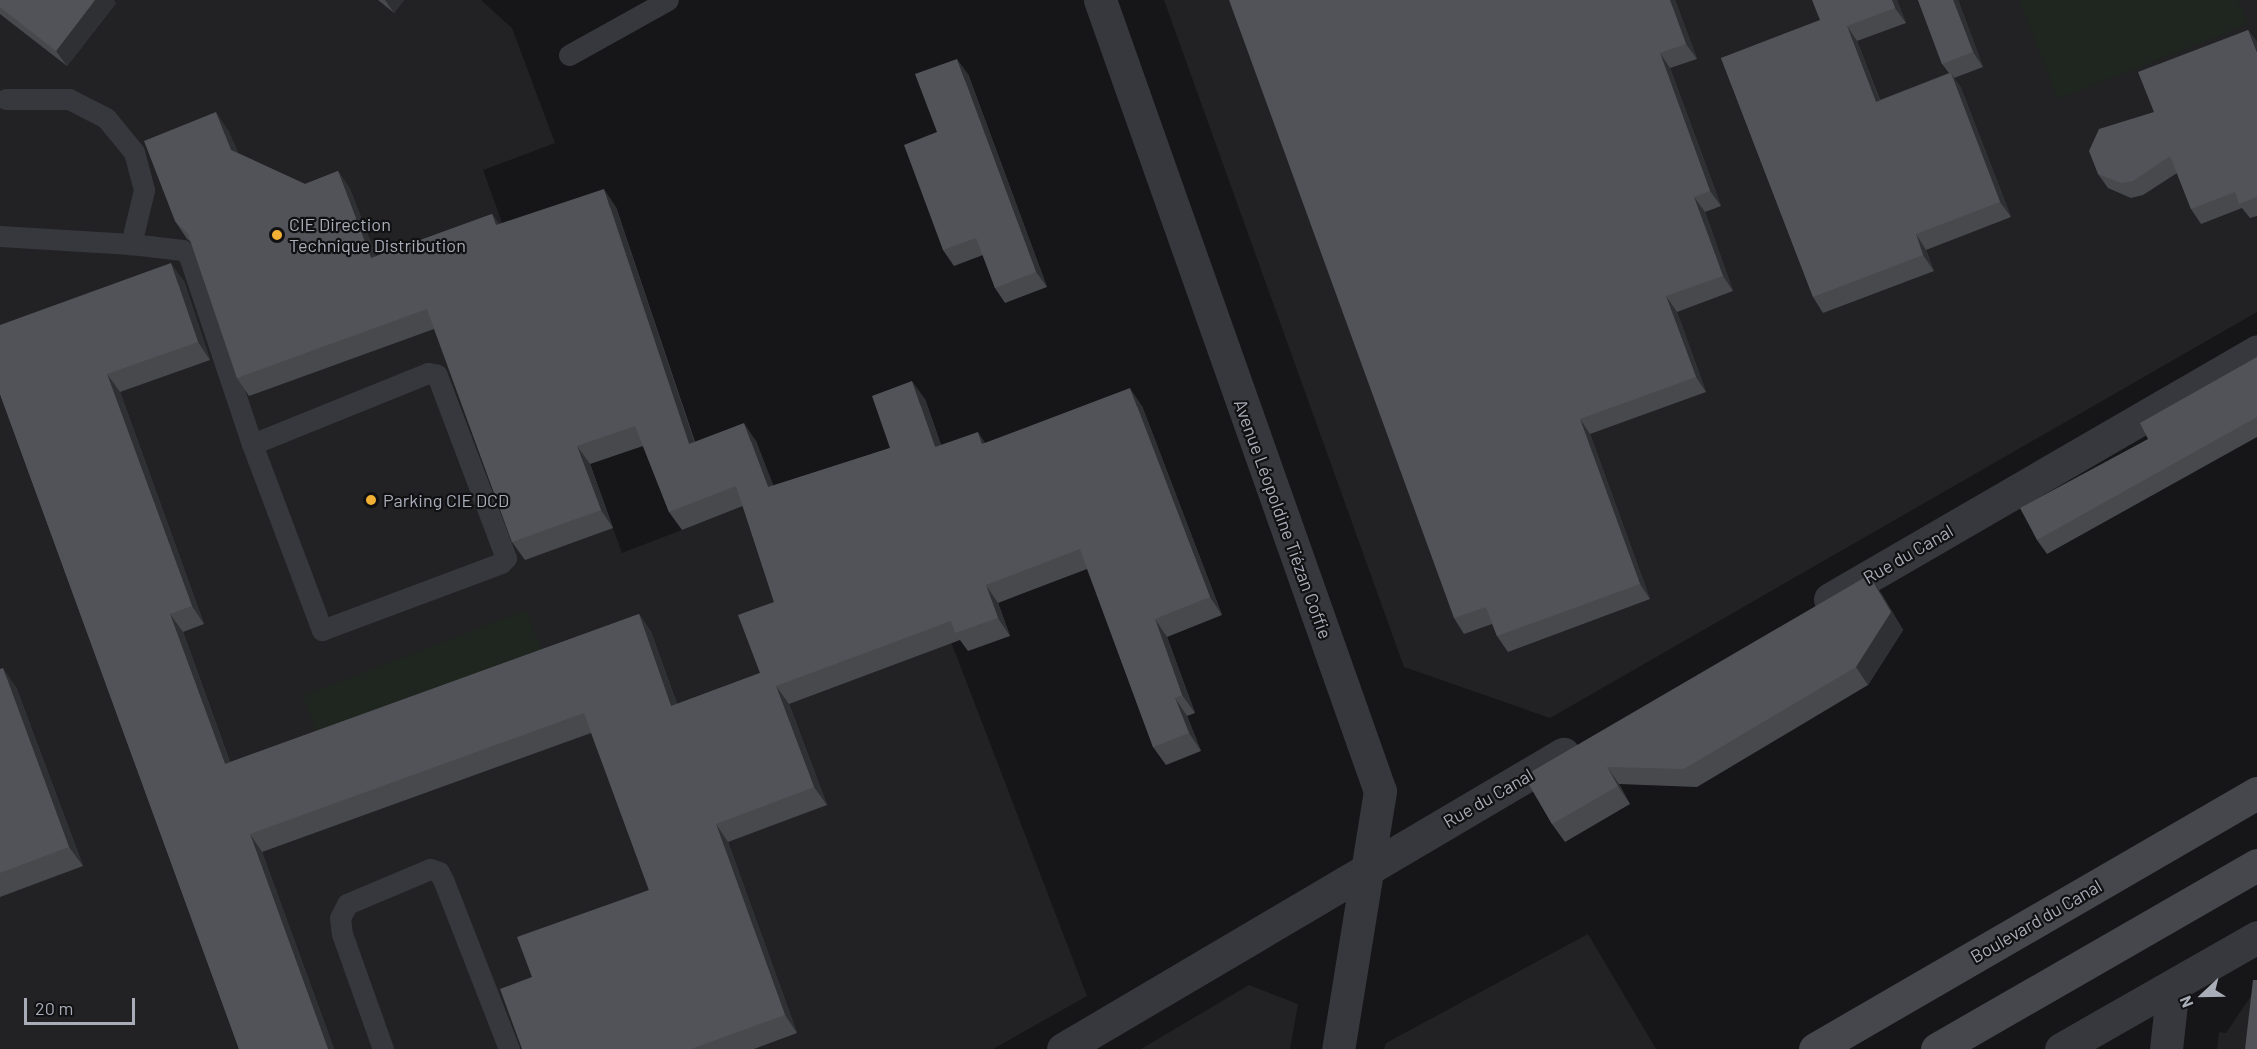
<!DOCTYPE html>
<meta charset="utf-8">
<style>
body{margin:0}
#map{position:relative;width:2257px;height:1049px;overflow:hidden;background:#161618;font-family:Barlow,sans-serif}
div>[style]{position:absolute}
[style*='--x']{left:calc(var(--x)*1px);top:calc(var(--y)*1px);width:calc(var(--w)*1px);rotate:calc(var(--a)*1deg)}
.built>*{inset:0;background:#222225}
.green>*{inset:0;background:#1e261f;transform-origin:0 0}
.service>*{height:21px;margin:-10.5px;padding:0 10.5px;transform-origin:10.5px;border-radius:10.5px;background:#37383d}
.minor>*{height:33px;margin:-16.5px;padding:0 16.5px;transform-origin:16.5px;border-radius:16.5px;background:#37383d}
.tertiary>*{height:33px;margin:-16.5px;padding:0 16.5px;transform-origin:16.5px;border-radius:16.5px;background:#37383d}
.secondary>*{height:33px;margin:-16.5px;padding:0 16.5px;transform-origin:16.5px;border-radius:16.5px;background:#45474d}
.wall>*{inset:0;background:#47494d}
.shaded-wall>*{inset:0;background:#2f3033}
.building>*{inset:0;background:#525359}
.dots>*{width:16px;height:16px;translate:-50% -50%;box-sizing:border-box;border:3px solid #111113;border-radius:50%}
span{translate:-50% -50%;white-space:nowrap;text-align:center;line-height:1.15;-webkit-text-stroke:4.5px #111113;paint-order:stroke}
.poi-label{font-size:18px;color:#a8adb8}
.left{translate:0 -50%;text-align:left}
.street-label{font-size:18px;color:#a8adb8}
.north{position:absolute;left:2173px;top:965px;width:60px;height:60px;-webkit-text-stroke:4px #111113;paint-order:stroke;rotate:248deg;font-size:16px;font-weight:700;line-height:24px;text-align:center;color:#a8adb8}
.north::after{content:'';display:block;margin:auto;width:21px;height:27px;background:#a8adb8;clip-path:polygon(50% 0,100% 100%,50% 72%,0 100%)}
.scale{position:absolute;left:24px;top:998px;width:111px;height:27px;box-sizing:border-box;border:3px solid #a8adb8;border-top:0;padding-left:8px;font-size:18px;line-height:21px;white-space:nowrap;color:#a8adb8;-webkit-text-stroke:4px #111113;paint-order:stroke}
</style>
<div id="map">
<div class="built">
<i style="clip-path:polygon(0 0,481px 0,512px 28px,555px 143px,483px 170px,622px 553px,879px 454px,1087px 996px,993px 1049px,0 1049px)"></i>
<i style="clip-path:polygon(1164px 0,2257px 0,2257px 312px,1550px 718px,1404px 667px)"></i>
<i style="clip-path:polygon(1588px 934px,1656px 1049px,1384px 1049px,1386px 1043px)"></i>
<i style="clip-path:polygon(1249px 985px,1298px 1004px,1290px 1049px,1141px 1049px)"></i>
<i style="clip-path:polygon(2257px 987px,2257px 1049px,2217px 1049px,2219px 1032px,2226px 1033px)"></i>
</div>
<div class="green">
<i style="clip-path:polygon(2019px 0,2238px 0,2248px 24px,2058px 99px)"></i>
<i style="left:526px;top:610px;width:50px;height:239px;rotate:69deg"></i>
</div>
<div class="service">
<i style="--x:569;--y:55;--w:113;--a:-29.1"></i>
<i style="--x:6;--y:99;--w:63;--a:0"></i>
<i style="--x:69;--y:99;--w:42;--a:27.2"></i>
<i style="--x:106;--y:118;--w:44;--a:50.5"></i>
<i style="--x:134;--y:152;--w:39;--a:75"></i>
<i style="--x:144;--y:190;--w:56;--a:103.5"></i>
<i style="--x:0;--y:236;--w:131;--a:3.5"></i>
<i style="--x:131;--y:244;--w:52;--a:6.6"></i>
<i style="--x:183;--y:250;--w:8;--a:45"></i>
<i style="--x:189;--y:256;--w:198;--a:71.5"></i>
<i style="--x:252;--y:444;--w:199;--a:69.4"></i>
<i style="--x:322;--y:630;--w:191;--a:-20.5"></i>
<i style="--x:501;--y:563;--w:7;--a:-45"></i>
<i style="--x:506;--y:558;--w:196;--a:-110.7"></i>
<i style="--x:437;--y:375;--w:9;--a:-167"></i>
<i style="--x:428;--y:373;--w:190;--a:158"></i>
<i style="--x:383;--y:1049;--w:122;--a:-109.6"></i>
<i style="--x:342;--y:934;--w:16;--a:-97"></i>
<i style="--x:340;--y:918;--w:16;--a:-63"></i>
<i style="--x:347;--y:904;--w:90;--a:-22.9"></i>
<i style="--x:430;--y:869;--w:9;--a:18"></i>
<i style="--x:439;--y:872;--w:11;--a:63"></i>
<i style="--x:444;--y:882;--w:179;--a:68.7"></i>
</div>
<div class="minor">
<i style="--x:1830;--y:599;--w:494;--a:-30.1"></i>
<i style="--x:1063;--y:1049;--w:581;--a:-30.54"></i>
<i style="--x:2061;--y:1049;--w:226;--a:-29.7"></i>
<i style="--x:2166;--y:1049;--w:63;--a:-83.7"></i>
</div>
<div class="tertiary">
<i style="--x:1100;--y:0;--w:839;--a:70.51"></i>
<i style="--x:1380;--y:791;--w:261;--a:99.2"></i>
</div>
<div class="secondary">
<i style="--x:1815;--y:1049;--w:511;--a:-30.08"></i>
<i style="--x:1937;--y:1049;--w:369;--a:-29.9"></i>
</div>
<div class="wall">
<i style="clip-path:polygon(0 0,116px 3px,67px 66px,0 14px)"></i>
<i style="clip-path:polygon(378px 0,404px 0,394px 13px)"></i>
<i style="clip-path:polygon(1675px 0,1697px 59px,1670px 68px,1721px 206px,1705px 212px,1733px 291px,1677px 312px,1706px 392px,1590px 434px,1650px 599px,1508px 652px,1497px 636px,1492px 624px,1464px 634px,1454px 618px)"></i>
<i style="clip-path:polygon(1897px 0,1906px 23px,1857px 41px,1880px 100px,1949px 73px,1942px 64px,1918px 0,1958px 0,1983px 67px,1954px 78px,1961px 88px,2011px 217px,1926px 250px,1934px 271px,1823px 313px,1813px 297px,1721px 58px)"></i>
<i style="clip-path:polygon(2248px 30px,2257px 42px,2257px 216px,2250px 218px,2242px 208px,2201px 224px,2191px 209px,2177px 173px,2143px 195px,2131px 198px,2108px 188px,2098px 174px,2154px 112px)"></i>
<i style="clip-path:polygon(968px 74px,1047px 287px,1005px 303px,995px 288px,983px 255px,954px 266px,943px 250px,937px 132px)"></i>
<i style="clip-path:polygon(228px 130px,238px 153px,305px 184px,338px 171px,350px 189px,376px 256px,492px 214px,499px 224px,616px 207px,695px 442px,756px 441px,773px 486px,890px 448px,925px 399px,941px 445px,986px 443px,1142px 406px,1222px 615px,1167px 637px,1195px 713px,1187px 716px,1201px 751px,1166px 765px,1153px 747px,1087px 569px,998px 603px,1010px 636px,968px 651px,960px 640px,789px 704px,827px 805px,728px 842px,797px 1033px,754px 1049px,522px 1049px,532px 977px,649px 890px,591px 733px,262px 852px,334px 1049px,239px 1049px,0 394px,184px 281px,210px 360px,120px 392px,204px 624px,183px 632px,230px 762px,639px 614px,651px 632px,677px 704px,760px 673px,774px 602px,743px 506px,682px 530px,669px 512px,643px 446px,590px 464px,613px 528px,525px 560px,512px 542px,434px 329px,249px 396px,237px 378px,191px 242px,187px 239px,175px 221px)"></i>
<i style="clip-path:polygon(2257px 357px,2257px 437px,2047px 554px,2037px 540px,2148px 439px)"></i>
<i style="clip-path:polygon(1881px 593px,1903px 630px,1868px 685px,1697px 787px,1619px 784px,1630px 804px,1565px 842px,1552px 824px,1524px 776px)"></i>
<i style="clip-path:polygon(0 669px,16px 687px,83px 866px,0 897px)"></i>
</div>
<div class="shaded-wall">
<i style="clip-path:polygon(95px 0,114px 0,116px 3px,67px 66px,56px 51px)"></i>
<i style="clip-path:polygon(385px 0,404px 0,394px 13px)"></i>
<i style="clip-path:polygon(1670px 0,1675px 0,1697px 59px,1686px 44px)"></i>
<i style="clip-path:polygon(1892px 0,1897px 0,1906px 23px,1895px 8px)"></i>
<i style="clip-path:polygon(1953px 0,1958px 0,1983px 67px,1973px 52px)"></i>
<i style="clip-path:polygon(1847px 26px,1857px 41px,1886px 117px,1876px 102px)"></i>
<i style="clip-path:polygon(2248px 30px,2257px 42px,2257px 53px)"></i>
<i style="clip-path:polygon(1660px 53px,1670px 68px,1721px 206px,1710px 191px)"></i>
<i style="clip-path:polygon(957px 59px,968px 74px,1047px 287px,1036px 272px)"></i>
<i style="clip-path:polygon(1951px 73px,1961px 88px,2011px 217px,2000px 202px)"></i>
<i style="clip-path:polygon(216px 112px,228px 130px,244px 168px,231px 150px)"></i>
<i style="clip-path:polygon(338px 171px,350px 189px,384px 276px,371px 258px)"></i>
<i style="clip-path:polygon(604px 189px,616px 207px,701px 462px,689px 444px)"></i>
<i style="clip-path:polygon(1694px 197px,1705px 212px,1733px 291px,1723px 276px)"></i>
<i style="clip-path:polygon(492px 214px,505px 232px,496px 225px)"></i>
<i style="clip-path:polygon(1916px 234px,1926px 250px,1934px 271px,1923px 255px)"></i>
<i style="clip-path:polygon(171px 263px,184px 281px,210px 360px,198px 342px)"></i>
<i style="clip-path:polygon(1666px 296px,1677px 312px,1706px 392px,1696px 377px)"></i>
<i style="clip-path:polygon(107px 374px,120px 392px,204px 624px,192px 606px)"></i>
<i style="clip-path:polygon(912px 381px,925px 399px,948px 465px,935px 447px)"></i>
<i style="clip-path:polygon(1130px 388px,1142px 406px,1222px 615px,1210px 597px)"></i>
<i style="clip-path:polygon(1580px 419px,1590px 434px,1650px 599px,1640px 584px)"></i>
<i style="clip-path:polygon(744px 423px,756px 441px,781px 505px,768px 487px)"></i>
<i style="clip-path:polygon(978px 432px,990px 450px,982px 444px)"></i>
<i style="clip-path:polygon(577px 446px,590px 464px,613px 528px,601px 510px)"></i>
<i style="clip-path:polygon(1869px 575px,1881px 593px,1903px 630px,1868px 685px,1856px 667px)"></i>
<i style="clip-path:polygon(986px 585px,998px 603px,1010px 636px,998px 618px)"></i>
<i style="clip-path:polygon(170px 614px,183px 632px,237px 782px,225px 764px)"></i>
<i style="clip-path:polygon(639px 614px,651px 632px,684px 724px,671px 706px)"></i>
<i style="clip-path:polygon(1155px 619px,1167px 637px,1195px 713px,1182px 695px)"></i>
<i style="clip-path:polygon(3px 668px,16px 687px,83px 866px,69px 847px)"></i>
<i style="clip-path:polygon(776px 686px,789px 704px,827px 805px,814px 787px)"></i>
<i style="clip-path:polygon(1175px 698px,1187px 716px,1201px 751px,1189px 733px)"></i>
<i style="clip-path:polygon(1607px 767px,1619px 784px,1630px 804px,1618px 786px)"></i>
<i style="clip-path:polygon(716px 824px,728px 842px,797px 1033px,785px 1015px)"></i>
<i style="clip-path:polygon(250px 834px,262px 852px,334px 1049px,328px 1049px)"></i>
</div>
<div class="building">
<i style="clip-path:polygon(0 0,95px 0,56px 51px,0 7px)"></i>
<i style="clip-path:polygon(1229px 0,1670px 0,1686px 44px,1660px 53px,1710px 191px,1694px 197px,1723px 276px,1666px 296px,1696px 377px,1580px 419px,1640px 584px,1497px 636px,1486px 607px,1454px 618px)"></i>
<i style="clip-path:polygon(1812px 0,1892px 0,1895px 8px,1847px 26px,1876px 102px,1951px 73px,2000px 202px,1916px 234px,1923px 255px,1813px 297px,1721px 58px,1820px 20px)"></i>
<i style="clip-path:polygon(1918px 0,1953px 0,1973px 52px,1942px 64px)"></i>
<i style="clip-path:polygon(2248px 30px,2257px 53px,2257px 197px,2239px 204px,2235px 192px,2191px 209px,2170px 156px,2133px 181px,2121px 183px,2098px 174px,2089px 151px,2099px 129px,2154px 112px,2138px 72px)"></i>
<i style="clip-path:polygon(957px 59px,1036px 272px,995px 288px,976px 238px,943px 250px,904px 145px,937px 132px,915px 74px)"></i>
<i style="clip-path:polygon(216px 112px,231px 150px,305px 184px,338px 171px,371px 258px,492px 214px,496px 225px,604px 189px,689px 444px,744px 423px,768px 487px,890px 448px,872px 396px,912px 381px,935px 447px,978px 432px,982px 444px,1130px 388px,1210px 597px,1155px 619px,1182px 695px,1175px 698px,1189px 733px,1153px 747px,1080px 549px,986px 585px,998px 618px,955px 633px,951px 621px,776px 686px,814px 787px,716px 824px,785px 1015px,691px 1049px,522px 1049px,500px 989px,532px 977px,517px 937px,649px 890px,584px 713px,250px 834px,328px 1049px,239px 1049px,0 394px,0 325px,171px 263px,198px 342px,107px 374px,192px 606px,170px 614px,225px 764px,639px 614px,671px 706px,760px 673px,738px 615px,774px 602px,736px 486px,669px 512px,635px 426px,577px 446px,601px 510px,512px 542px,427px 309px,237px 378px,188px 234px,175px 221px,144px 141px)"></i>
<i style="clip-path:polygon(2257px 357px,2257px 417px,2037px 540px,2020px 508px,2148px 439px,2140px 423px)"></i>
<i style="clip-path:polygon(1869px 575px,1891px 612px,1856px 667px,1684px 769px,1607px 767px,1618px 786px,1552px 824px,1524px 776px)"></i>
<i style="clip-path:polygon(3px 668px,69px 847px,0 873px,0 669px)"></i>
<i style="clip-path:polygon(2253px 980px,2257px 980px,2257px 1049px,2245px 1049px)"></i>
</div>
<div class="dots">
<i style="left:277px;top:235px;background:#f2b134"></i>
<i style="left:371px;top:500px;background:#f2b134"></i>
</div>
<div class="poi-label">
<span class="left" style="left:289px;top:235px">CIE Direction<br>Technique Distribution</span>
<span class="left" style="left:383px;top:500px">Parking CIE DCD</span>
</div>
<div class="street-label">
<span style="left:1283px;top:519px;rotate:70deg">Avenue Léopoldine Tiézan Coffie</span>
<span style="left:1908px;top:554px;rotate:-30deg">Rue du Canal</span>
<span style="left:1488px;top:798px;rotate:-30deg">Rue du Canal</span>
<span style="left:2036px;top:921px;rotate:-30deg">Boulevard du Canal</span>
</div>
<div class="north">N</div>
<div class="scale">20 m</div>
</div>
